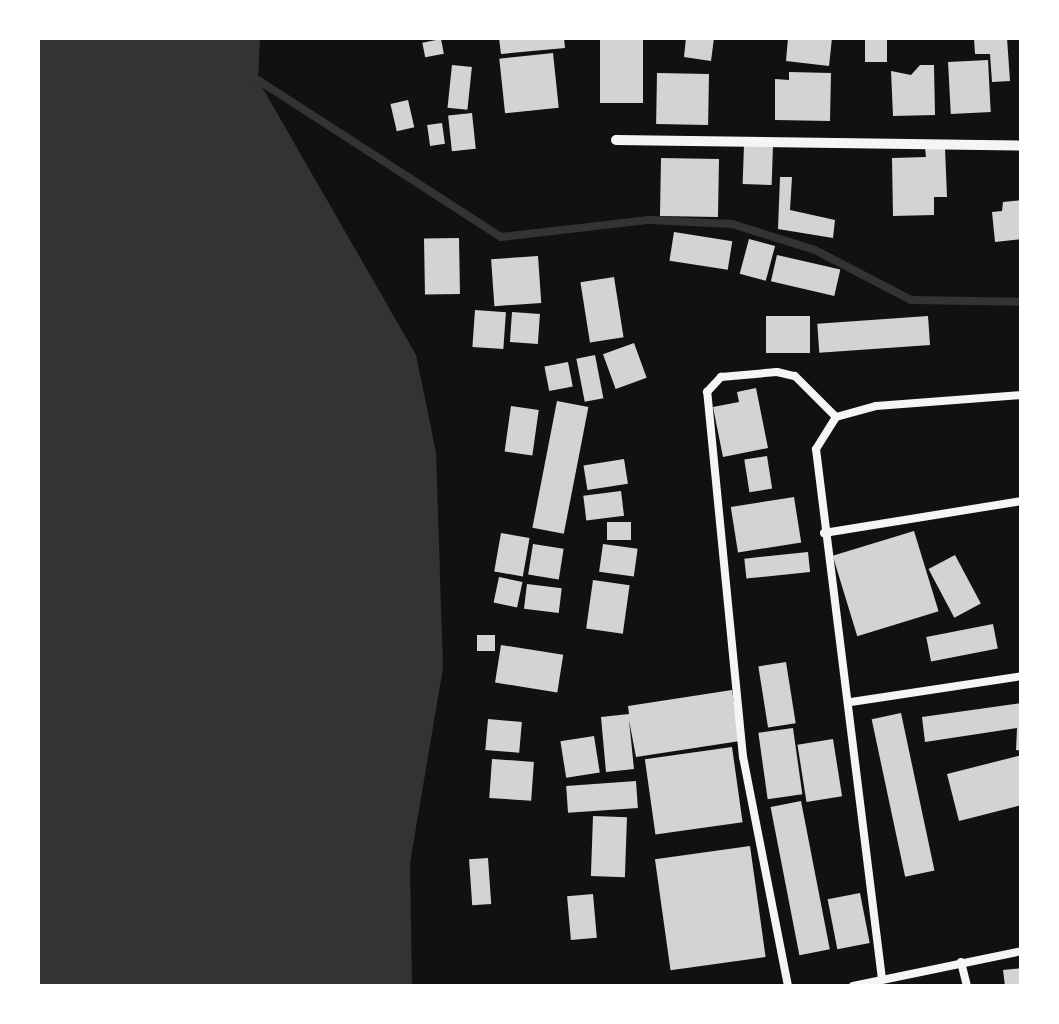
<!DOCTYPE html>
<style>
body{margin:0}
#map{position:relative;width:1059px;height:1024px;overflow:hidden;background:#111;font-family:"DejaVu Sans",sans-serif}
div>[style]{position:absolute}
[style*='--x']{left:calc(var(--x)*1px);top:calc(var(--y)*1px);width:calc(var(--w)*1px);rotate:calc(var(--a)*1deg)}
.water>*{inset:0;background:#333}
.stream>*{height:8px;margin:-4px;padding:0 4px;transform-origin:4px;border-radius:4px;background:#333}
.building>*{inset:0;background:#d3d3d3;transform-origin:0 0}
.service>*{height:8px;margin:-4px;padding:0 4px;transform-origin:4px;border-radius:4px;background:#f5f5f5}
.minor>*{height:10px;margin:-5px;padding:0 5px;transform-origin:5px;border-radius:5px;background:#f5f5f5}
span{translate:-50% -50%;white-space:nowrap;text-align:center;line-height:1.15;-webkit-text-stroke:10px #fff;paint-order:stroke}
.frame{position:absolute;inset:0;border:40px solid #fff;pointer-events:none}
</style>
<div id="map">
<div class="water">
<i style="clip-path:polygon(38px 38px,260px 38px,258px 80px,416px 355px,436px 452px,443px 668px,410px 863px,412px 986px,38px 986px)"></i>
</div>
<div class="stream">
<i style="--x:258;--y:80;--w:289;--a:32.9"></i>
<i style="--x:501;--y:237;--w:149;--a:-6.6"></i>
<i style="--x:649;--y:220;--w:83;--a:2.8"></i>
<i style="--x:732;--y:224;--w:87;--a:17.4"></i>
<i style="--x:815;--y:250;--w:108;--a:27.5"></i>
<i style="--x:911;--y:300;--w:111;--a:1"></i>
</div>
<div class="building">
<i style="clip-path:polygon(499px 38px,564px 38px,565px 48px,501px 54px)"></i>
<i style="left:600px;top:38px;width:43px;height:65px"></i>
<i style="clip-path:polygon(686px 38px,714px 38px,711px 61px,684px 57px)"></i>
<i style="clip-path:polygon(788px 38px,832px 38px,829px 66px,786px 61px)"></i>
<i style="left:865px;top:38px;width:22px;height:24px"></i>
<i style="clip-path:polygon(974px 38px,1007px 38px,1010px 81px,992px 82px,990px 54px,975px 54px)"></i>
<i style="left:441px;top:39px;width:15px;height:19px;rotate:79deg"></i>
<i style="left:553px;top:53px;width:55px;height:54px;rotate:84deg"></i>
<i style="left:988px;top:60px;width:52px;height:40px;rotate:87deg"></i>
<i style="left:452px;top:65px;width:20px;height:43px;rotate:6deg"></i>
<i style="clip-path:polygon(920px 65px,934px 65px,935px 115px,893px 116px,891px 71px,911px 75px)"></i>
<i style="clip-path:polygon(789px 72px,831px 73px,830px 121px,775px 120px,775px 79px,789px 80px)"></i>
<i style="left:657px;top:73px;width:52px;height:51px;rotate:1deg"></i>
<i style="left:408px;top:100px;width:28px;height:18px;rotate:77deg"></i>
<i style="left:472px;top:113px;width:36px;height:24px;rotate:84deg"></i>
<i style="left:442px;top:123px;width:21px;height:15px;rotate:82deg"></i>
<i style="left:744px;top:145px;width:29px;height:39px;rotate:2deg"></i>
<i style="clip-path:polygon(925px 148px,945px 148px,947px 197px,934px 197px,934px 215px,893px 216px,892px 158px,926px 157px)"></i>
<i style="left:661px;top:158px;width:58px;height:58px;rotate:1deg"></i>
<i style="clip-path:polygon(780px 177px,792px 177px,790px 210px,835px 220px,833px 238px,778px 229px)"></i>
<i style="clip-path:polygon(1022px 200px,1022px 239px,995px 242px,992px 212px,1002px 211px,1003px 202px)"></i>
<i style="left:674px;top:232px;width:59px;height:29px;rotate:9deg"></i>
<i style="left:459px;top:238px;width:56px;height:35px;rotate:89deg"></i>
<i style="left:749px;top:239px;width:27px;height:36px;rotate:15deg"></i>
<i style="left:777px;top:255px;width:65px;height:27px;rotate:13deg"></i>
<i style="left:538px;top:256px;width:47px;height:47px;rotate:86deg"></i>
<i style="left:614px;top:277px;width:61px;height:34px;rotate:81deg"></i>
<i style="left:475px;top:310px;width:31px;height:37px;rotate:4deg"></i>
<i style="left:512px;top:312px;width:28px;height:30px;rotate:4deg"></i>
<i style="left:766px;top:316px;width:44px;height:37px"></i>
<i style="left:928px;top:316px;width:29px;height:111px;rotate:86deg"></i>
<i style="left:634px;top:343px;width:37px;height:33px;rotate:70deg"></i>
<i style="left:595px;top:355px;width:44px;height:19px;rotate:79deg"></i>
<i style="left:568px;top:362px;width:25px;height:24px;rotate:79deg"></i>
<i style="clip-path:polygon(756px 388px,768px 448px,723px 457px,713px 407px,739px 402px,737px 392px)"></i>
<i style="left:557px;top:401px;width:32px;height:129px;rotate:11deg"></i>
<i style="left:511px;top:406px;width:28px;height:46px;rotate:8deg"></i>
<i style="left:767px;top:456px;width:33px;height:23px;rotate:81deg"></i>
<i style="left:624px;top:459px;width:25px;height:41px;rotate:81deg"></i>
<i style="left:621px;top:491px;width:25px;height:38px;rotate:83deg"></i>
<i style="left:794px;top:497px;width:46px;height:64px;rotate:81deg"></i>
<i style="left:631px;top:522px;width:18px;height:24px;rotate:90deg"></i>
<i style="left:914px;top:531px;width:84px;height:85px;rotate:73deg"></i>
<i style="left:501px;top:533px;width:29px;height:39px;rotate:10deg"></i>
<i style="left:533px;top:544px;width:31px;height:31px;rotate:9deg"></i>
<i style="left:603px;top:544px;width:35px;height:28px;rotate:8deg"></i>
<i style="left:808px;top:552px;width:20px;height:64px;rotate:84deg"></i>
<i style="left:955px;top:555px;width:55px;height:30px;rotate:62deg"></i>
<i style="left:499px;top:577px;width:24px;height:26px;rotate:12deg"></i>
<i style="left:593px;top:580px;width:37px;height:49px;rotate:8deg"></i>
<i style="left:527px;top:584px;width:35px;height:25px;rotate:7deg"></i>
<i style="left:993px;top:624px;width:25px;height:68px;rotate:79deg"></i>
<i style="left:477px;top:635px;width:18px;height:16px"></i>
<i style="left:501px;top:645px;width:63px;height:38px;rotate:9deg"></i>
<i style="left:786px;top:662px;width:62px;height:28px;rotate:81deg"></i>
<i style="clip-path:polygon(732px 690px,740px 741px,636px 757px,629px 720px,634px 769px,606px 772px,601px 717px,629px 714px,628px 706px)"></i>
<i style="clip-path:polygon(1022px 703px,1022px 751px,1016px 750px,1017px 728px,925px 742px,922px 717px)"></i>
<i style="left:901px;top:713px;width:161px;height:30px;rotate:78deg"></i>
<i style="left:488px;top:719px;width:34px;height:31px;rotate:5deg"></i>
<i style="left:793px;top:728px;width:67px;height:35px;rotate:82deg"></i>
<i style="left:594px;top:736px;width:37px;height:34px;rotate:81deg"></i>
<i style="left:833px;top:739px;width:58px;height:36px;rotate:81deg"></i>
<i style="left:732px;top:747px;width:76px;height:88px;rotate:82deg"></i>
<i style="clip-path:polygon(1022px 755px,1022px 805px,959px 821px,947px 774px)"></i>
<i style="left:492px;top:759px;width:42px;height:39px;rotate:4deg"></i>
<i style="left:636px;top:781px;width:27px;height:70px;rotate:86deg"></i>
<i style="left:801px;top:801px;width:151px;height:31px;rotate:79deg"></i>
<i style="left:593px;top:816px;width:34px;height:60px;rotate:2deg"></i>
<i style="left:750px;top:846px;width:112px;height:96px;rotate:82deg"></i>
<i style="left:488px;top:858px;width:46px;height:19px;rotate:86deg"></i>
<i style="left:860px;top:893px;width:51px;height:33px;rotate:79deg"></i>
<i style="left:593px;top:894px;width:44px;height:26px;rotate:85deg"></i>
<i style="clip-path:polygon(1022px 968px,1022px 986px,1005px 986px,1003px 970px)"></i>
</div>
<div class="service">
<i style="--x:824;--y:533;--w:201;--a:-9.2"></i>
<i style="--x:851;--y:702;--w:173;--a:-8.6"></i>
<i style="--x:961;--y:962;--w:25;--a:76"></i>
<i style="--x:882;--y:979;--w:534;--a:-97.1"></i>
<i style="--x:816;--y:449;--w:38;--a:-58"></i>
<i style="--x:836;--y:417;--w:41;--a:-15.4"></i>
<i style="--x:876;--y:406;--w:146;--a:-4.3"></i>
<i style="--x:788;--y:986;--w:233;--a:-101.1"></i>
<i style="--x:743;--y:757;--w:367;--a:-95.6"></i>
<i style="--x:707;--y:392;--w:21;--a:-47"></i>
<i style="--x:721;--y:377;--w:56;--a:-5.1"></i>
<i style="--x:777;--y:372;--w:18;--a:13"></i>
<i style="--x:795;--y:376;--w:58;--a:45"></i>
<i style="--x:853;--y:986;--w:173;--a:-11.7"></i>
</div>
<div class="minor">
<i style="--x:616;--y:140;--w:406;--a:0.8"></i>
</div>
<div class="frame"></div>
</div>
